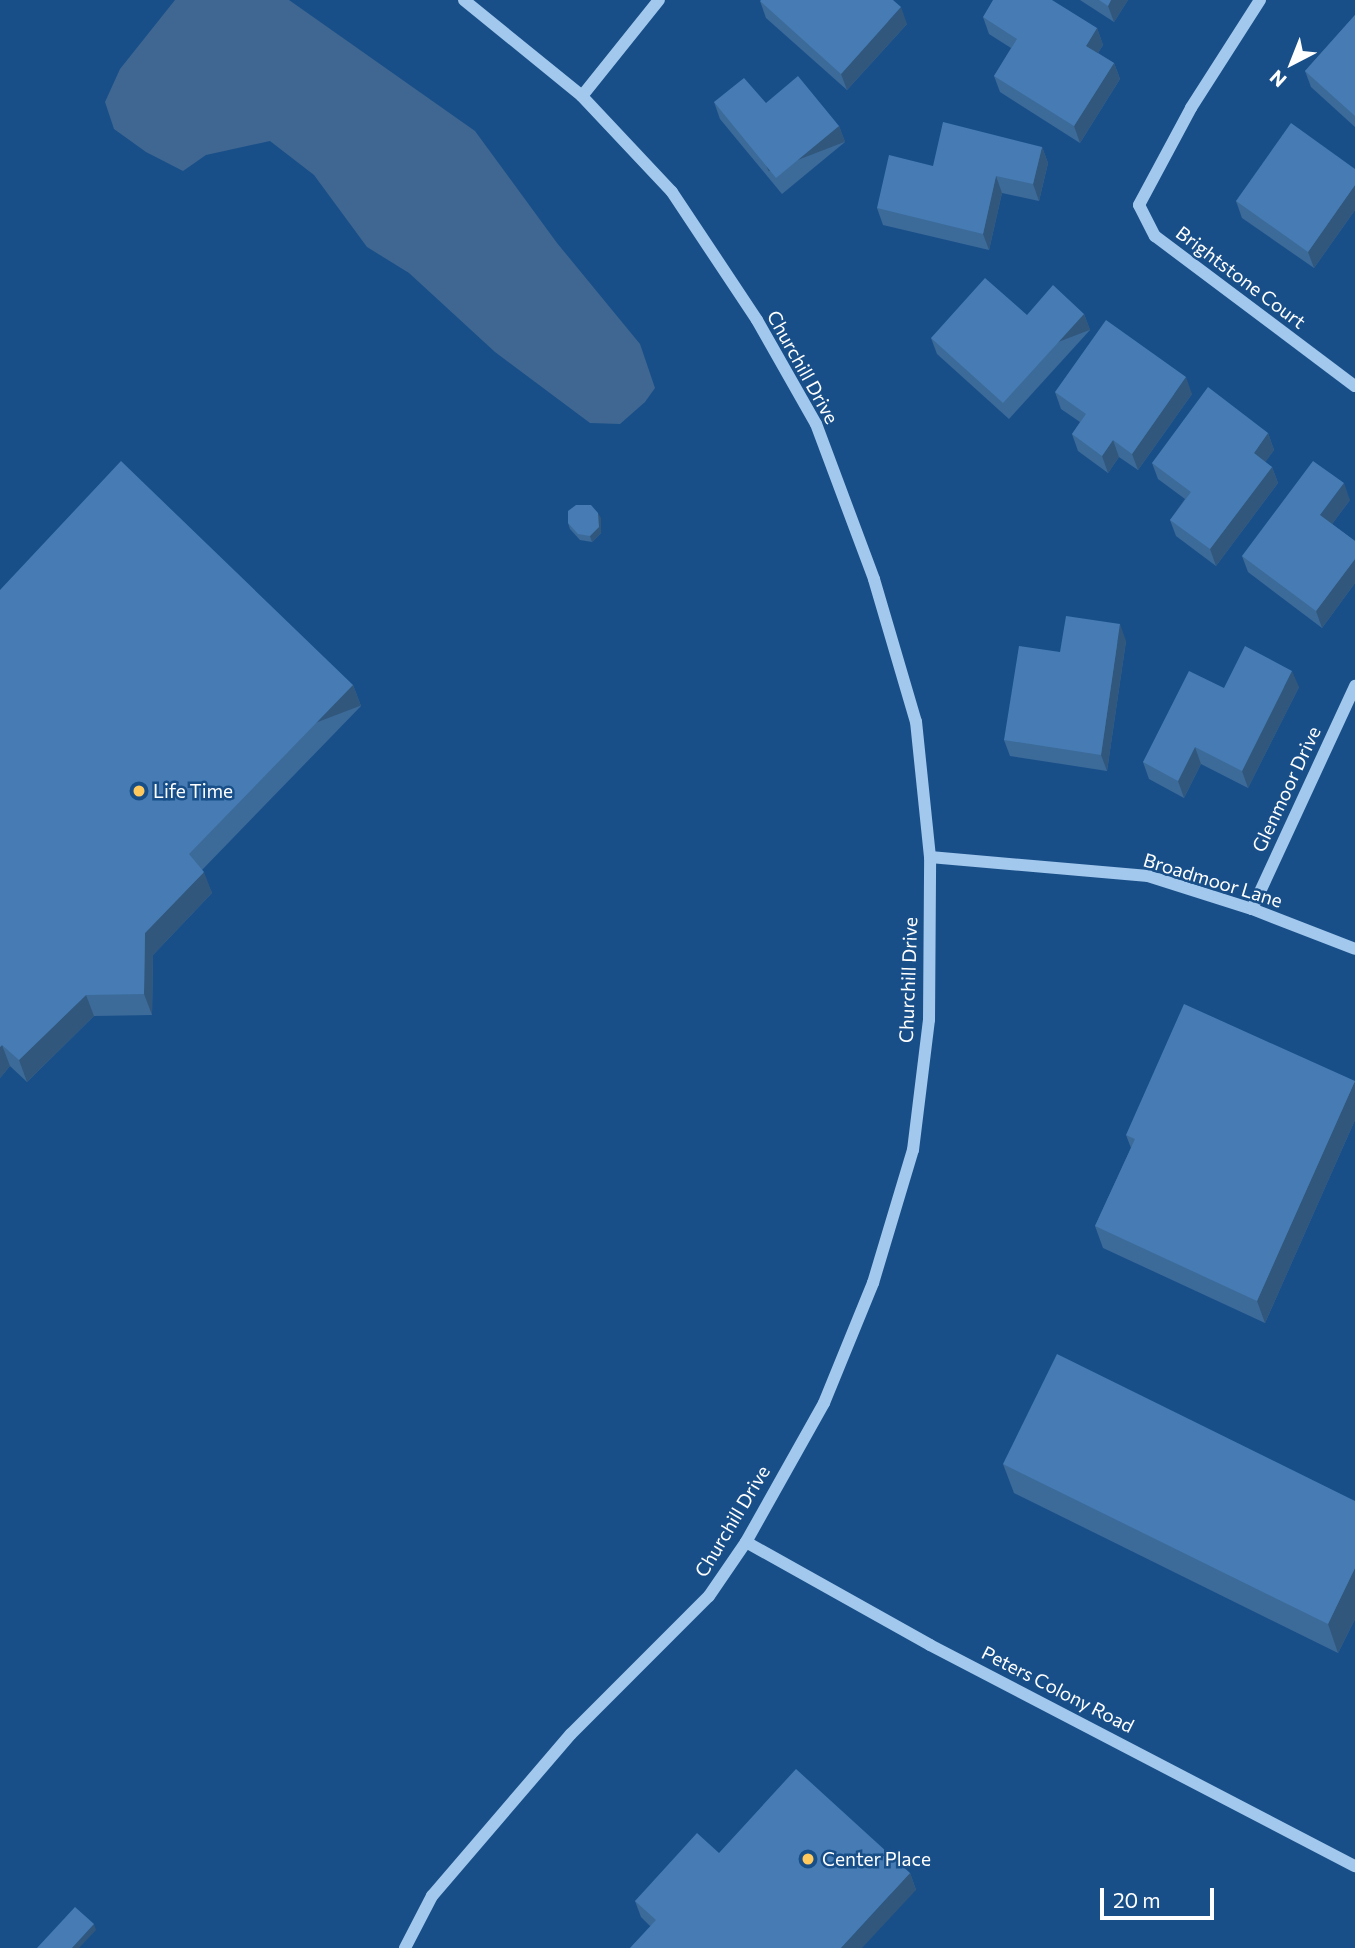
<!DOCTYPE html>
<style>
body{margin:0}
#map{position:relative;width:1355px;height:1948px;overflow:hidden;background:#194f89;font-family:Commissioner,sans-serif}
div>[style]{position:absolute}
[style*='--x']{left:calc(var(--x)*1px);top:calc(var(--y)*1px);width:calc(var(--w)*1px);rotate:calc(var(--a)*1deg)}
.water>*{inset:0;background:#3f6791}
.minor>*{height:12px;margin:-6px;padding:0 6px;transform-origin:6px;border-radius:6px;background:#a2c8ed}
.wall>*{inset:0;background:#3c6b9a}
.shaded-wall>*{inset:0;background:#31577d;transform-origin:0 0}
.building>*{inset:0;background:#467cb3}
.dots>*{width:19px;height:19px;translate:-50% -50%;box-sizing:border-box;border:4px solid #194f89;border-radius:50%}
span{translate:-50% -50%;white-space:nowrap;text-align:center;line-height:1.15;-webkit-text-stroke:5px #194f89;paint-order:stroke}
.street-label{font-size:19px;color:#fff}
.poi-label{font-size:19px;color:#fff}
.left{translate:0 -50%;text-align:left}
.north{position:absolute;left:1257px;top:28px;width:70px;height:70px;-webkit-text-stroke:5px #194f89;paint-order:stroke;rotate:222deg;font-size:19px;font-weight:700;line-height:28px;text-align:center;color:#fff}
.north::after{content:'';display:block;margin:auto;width:24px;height:32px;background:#fff;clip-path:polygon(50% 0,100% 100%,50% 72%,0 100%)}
.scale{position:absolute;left:1100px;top:1888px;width:114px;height:32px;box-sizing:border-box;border:4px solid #fff;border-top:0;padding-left:9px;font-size:21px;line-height:24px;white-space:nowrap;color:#fff;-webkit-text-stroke:5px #194f89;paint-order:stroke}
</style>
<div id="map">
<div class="water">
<i style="clip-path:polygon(175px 0,289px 0,475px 131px,557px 243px,640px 344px,655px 388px,645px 402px,620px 424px,590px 423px,495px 352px,409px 273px,367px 247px,314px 175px,270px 141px,206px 155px,183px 171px,146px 152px,114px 129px,105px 102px,120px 69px)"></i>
</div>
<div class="minor">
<i style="--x:1260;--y:0;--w:128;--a:122.6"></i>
<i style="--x:1191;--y:108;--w:110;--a:118.2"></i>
<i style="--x:1139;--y:205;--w:35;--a:63"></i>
<i style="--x:1155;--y:236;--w:250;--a:36.9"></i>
<i style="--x:582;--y:96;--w:123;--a:-51.3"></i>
<i style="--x:930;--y:857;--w:219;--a:5"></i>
<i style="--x:1148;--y:876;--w:109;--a:17.6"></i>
<i style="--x:1252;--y:909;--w:110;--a:21.2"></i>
<i style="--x:1252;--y:909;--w:246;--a:-65.2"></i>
<i style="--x:746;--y:1542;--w:211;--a:29.2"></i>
<i style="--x:930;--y:1645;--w:479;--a:27.5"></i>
<i style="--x:405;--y:1948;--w:59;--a:-62.6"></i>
<i style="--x:432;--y:1896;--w:213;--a:-49.4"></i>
<i style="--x:571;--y:1734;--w:195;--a:-45"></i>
<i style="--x:709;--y:1596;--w:65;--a:-55.6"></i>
<i style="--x:746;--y:1542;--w:159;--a:-60.7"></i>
<i style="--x:824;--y:1403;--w:130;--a:-67.8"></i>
<i style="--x:873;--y:1283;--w:139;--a:-73.3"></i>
<i style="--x:913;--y:1150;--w:131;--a:-83"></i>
<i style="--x:929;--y:1020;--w:163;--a:-89.6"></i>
<i style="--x:930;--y:857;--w:136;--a:-95.9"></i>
<i style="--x:916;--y:722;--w:149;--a:-106.4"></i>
<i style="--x:874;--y:579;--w:165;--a:-110.5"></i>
<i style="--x:816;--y:424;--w:120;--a:-119.6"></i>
<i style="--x:757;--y:320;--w:154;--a:-123.6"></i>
<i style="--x:672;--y:192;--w:132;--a:-133.2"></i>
<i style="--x:582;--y:96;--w:152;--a:-140.9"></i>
</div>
<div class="wall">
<i style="clip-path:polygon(1080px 0,1128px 0,1114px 22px)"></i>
<i style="clip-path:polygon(760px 1px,907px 24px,847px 90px,766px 18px)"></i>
<i style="clip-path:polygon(1355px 15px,1355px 127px,1311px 87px,1305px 71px)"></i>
<i style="clip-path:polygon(983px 17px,1097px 28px,1103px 45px,1098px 53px,1114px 63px,1120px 79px,1080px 143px,1000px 92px,994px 76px,1011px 48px,989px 34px)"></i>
<i style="clip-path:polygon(714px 102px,766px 103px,839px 126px,845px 142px,782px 194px,720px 119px)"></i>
<i style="clip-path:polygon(1042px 147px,1048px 163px,1039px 201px,1002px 193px,989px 250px,883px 225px,877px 208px,933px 166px)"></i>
<i style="clip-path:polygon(1355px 169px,1355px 210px,1314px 268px,1242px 218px,1236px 201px)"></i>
<i style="clip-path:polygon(1084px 314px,1090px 330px,1009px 419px,937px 354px,931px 338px,1027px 315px)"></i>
<i style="clip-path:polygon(1055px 392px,1192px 394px,1138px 470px,1119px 457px,1108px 473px,1078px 451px,1072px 434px,1080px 422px,1061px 409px)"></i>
<i style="clip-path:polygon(1268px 433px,1274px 450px,1265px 462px,1272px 467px,1278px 483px,1216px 566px,1176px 536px,1170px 520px,1185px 499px,1158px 479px,1152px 463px)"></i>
<i style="clip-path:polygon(1350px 500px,1332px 524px,1355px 541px,1355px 583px,1322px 628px,1248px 572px,1242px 556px)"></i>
<i style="clip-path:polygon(601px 518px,601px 533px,592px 542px,580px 540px,570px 529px,568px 523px)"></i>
<i style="clip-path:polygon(0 590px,353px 685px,361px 706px,202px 870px,212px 893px,153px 955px,152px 1015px,94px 1016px,27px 1082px,10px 1066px,0 1078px)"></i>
<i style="clip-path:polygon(1126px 641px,1107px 771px,1010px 756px,1004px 740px,1060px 652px)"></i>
<i style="clip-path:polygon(1299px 687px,1248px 788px,1201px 764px,1184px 798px,1149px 779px,1143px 762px,1224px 688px)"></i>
<i style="clip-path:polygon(1355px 1081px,1355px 1120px,1265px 1323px,1103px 1248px,1095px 1226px,1131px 1148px,1126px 1135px)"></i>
<i style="clip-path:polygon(1003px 1464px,1355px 1501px,1355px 1619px,1338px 1653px,1014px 1493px)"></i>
<i style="clip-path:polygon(719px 1853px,910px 1873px,916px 1890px,650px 1926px,641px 1917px,635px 1901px)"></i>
</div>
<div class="shaded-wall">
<i style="clip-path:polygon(1111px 0,1128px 0,1114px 22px,1108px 6px)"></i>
<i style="clip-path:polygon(901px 7px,907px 24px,847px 90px,841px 74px)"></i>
<i style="clip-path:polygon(1097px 28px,1103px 45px,1092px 62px,1086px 46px)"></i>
<i style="clip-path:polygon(1114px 63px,1120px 79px,1080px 143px,1074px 126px)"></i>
<i style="left:839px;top:126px;width:17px;height:82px;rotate:69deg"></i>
<i style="clip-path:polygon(1042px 147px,1048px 163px,1039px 201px,1033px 184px)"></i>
<i style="clip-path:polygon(996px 176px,1002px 193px,989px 250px,983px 234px)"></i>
<i style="clip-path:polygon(1355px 185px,1355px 210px,1314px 268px,1308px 252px)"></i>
<i style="left:1084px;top:314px;width:17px;height:120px;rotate:69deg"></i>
<i style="clip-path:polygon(1186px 377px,1192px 394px,1138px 470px,1132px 454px)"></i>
<i style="clip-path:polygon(1268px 433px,1274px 450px,1260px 470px,1254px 453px)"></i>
<i style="clip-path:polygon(1113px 440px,1119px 457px,1108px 473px,1102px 456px)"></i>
<i style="clip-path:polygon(1272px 467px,1278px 483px,1216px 566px,1210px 549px)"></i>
<i style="clip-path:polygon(1344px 483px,1350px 500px,1326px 532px,1320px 515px)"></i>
<i style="clip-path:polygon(598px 513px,601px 518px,601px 533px,592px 542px,590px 536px)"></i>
<i style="clip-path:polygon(1355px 559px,1355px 583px,1322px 628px,1316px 611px)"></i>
<i style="clip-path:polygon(1120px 624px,1126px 641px,1107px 771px,1101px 755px)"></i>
<i style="clip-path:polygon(1292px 671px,1299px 687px,1248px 788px,1242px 771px)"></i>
<i style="left:353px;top:685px;width:22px;height:235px;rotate:69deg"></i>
<i style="clip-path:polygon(1195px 747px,1201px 764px,1184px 798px,1178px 781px)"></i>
<i style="clip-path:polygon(204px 872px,212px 893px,153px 955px,152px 1015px,144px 994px,145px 933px)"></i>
<i style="clip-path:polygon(86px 995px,94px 1016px,27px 1082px,19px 1060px)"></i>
<i style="clip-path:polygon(2px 1045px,10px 1066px,0 1078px,0 1047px)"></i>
<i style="clip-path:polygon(1355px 1081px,1355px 1120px,1265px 1323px,1257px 1301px)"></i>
<i style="clip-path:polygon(1355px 1568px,1355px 1619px,1338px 1653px,1328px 1624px)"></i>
<i style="clip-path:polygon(910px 1873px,916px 1890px,862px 1948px,841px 1948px)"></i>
<i style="clip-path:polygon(94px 1924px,96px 1930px,79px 1948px,72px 1948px)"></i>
</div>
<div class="building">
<i style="clip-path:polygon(761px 0,893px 0,901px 7px,841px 74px,760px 1px)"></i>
<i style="clip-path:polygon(993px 0,1052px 0,1097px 28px,1086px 46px,1114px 63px,1074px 126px,994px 76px,1017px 39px,983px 17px)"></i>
<i style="clip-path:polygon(1099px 0,1111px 0,1108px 6px)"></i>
<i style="clip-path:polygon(1355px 15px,1355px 116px,1305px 71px)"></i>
<i style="clip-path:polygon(798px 76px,839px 126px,776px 178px,714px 102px,744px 78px,766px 103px)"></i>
<i style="clip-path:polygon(943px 122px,1042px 147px,1033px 184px,996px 176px,983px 234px,877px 208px,889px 155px,933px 166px)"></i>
<i style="clip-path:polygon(1291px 123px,1355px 169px,1355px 185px,1308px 252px,1236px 201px)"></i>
<i style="clip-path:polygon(985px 278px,1027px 315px,1053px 285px,1084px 314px,1003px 403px,931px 338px)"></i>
<i style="clip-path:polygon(1106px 320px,1186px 377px,1132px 454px,1113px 440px,1102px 456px,1072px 434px,1086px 414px,1055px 392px)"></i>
<i style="clip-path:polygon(1208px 387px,1268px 433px,1254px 453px,1272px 467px,1210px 549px,1170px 520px,1191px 492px,1152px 463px)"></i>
<i style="clip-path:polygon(121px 461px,353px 685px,189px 854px,204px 872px,145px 933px,144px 994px,86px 995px,19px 1060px,2px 1045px,0 1047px,0 590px)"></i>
<i style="clip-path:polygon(1313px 461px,1344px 483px,1320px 515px,1355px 541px,1355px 559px,1316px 611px,1242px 556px)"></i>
<i style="clip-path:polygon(576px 505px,591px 505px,598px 513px,599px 527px,590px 536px,578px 534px,568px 523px,568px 511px)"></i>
<i style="clip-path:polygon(1066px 616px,1120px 624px,1101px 755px,1004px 740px,1019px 646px,1060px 652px)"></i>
<i style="clip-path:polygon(1245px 646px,1292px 671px,1242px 771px,1195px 747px,1178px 781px,1143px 762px,1189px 671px,1224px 688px)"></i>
<i style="clip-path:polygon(1184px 1004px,1355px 1081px,1257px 1301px,1095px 1226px,1135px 1139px,1126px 1135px)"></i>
<i style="clip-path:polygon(1057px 1354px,1355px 1501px,1355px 1568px,1328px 1624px,1003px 1464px)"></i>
<i style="clip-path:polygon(796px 1769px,910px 1873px,841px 1948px,630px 1948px,656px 1920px,635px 1901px,697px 1833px,719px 1853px)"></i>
<i style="clip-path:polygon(75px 1907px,94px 1924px,72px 1948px,37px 1948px)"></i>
</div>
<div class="dots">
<i style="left:139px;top:791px;background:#ffc95e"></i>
<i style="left:808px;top:1859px;background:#ffc95e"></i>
</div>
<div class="street-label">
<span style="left:1241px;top:277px;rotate:37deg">Brightstone Court</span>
<span style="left:803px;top:367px;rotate:61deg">Churchill Drive</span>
<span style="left:1286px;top:789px;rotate:-65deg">Glenmoor Drive</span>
<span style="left:1213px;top:880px;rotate:17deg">Broadmoor Lane</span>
<span style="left:908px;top:980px;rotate:-88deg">Churchill Drive</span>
<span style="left:732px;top:1521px;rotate:-59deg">Churchill Drive</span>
<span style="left:1058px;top:1689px;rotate:27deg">Peters Colony Road</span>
</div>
<div class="poi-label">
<span class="left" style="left:153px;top:791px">Life Time</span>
<span class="left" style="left:822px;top:1859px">Center Place</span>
</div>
<div class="north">N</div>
<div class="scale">20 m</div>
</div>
